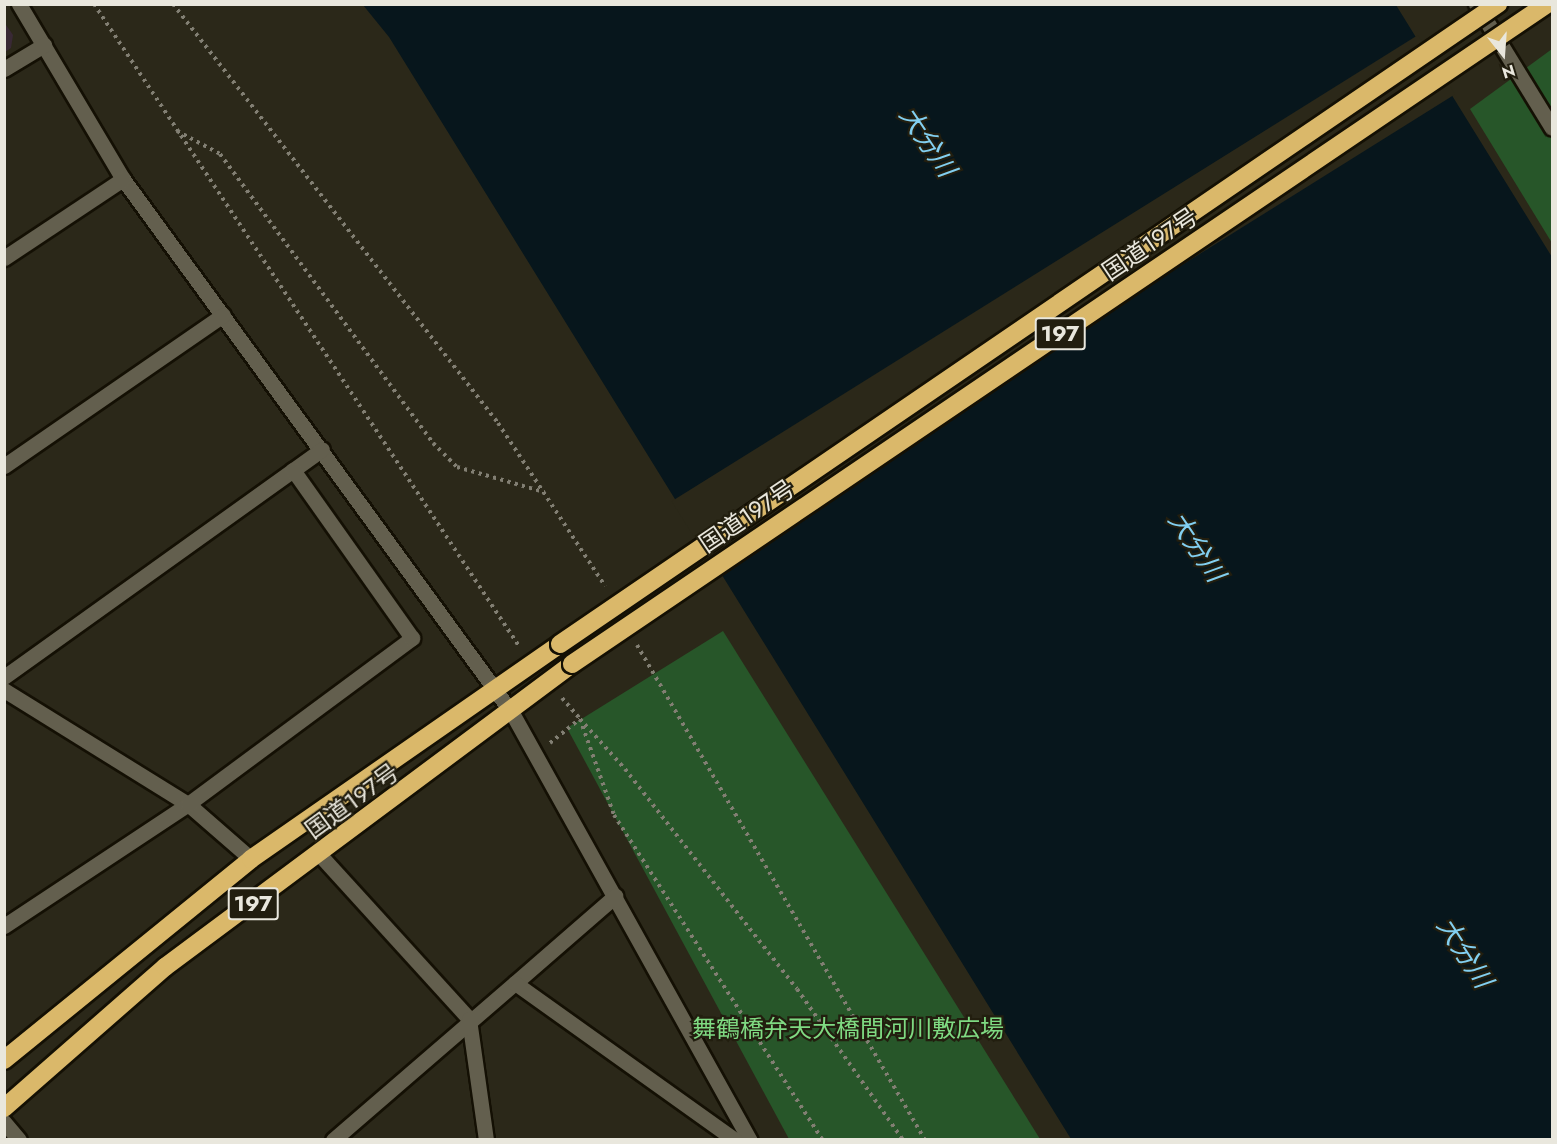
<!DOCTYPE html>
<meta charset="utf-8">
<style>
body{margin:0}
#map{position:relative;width:1557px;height:1144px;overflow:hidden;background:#2b2819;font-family:Jost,"Noto Sans JP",sans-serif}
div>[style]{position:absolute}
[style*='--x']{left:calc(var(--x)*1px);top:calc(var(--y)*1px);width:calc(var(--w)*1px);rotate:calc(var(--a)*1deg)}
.education>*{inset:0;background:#392935}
.green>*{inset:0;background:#275629}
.water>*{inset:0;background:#07161c}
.pier>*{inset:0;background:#2b2819;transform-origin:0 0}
.path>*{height:4px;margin-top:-2px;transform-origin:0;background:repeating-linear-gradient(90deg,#827f73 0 3px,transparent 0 7.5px)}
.roads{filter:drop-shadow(2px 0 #141004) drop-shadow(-2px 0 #141004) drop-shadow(0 2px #141004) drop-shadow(0 -2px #141004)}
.minor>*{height:15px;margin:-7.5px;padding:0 7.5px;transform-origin:7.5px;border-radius:7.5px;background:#635f4e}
.highway>*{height:18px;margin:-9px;padding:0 9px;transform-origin:9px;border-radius:9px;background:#dab86a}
.bridges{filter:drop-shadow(2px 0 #141004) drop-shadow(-2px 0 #141004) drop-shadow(0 2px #141004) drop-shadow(0 -2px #141004)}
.highway-bridge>*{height:18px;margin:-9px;padding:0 9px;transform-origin:9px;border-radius:9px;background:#dab86a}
span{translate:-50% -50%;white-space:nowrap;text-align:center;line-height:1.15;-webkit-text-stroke:4.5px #221e0f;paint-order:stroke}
.shield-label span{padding:2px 4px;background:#221e0f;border:2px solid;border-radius:4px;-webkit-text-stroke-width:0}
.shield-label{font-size:22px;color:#e9e7dd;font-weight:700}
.street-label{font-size:24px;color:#e9e7dd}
.park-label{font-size:24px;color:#7fda82}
.water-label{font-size:26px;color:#82cff0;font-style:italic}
.frame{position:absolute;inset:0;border:6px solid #e9e7dd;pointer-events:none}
.north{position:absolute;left:1473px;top:24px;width:60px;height:60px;-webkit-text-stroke:4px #221e0f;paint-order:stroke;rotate:163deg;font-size:16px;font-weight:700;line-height:24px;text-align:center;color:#e9e7dd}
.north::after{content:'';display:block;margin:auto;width:21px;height:27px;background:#e9e7dd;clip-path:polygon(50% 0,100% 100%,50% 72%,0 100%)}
</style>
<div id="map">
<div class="education">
<i style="clip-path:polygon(4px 22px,13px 35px,11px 48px,5px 52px)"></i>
</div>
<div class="green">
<i style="clip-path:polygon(1552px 49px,1552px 243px,1470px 109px)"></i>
<i style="clip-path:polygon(723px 631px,1040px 1139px,789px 1139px,567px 728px)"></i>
</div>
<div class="water">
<i style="clip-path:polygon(363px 5px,1396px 5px,1552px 257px,1552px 1139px,1071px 1139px,389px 37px)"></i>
</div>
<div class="pier">
<i style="left:1418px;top:35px;width:70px;height:880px;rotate:58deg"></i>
</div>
<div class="path">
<i style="--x:94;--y:4;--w:770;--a:56.5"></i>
<i style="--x:173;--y:4;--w:530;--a:52.2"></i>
<i style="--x:498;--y:423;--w:195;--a:56.7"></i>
<i style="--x:177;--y:131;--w:49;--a:28.1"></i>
<i style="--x:220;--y:154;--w:359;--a:53.6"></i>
<i style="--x:433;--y:443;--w:34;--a:45"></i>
<i style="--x:457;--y:467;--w:91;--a:16"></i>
<i style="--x:637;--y:645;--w:573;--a:59.81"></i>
<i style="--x:562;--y:698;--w:28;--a:49"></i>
<i style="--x:580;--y:719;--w:102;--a:70.5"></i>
<i style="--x:614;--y:815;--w:386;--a:57.3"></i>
<i style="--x:550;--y:743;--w:38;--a:-39"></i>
<i style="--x:580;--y:719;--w:67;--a:48"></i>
<i style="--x:625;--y:769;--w:279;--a:52"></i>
<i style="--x:797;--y:989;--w:184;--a:54.9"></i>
</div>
<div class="roads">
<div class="minor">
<i style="--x:19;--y:4;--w:204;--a:59.3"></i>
<i style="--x:123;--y:179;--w:661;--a:53.93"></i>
<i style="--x:512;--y:713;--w:489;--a:60.9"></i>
<i style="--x:1476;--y:4;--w:145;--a:58.5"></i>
<i style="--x:4;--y:69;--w:47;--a:-31"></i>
<i style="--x:4;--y:258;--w:143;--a:-33.6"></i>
<i style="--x:4;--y:466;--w:266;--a:-34.6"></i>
<i style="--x:4;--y:677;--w:391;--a:-35.6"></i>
<i style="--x:4;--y:690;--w:216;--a:31.8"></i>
<i style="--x:188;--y:804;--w:84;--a:41.1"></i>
<i style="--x:320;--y:855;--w:222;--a:47.7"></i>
<i style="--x:469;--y:1019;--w:122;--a:82"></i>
<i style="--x:4;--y:926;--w:221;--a:-33.5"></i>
<i style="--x:188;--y:804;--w:279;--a:-36.5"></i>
<i style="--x:412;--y:638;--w:206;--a:-125.3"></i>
<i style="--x:515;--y:983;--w:133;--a:-41"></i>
<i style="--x:4;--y:1122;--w:23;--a:50"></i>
<i style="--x:333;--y:1140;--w:240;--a:-40.8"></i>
<i style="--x:515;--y:983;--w:270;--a:35.5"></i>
</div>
<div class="highway">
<i style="--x:4;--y:1060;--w:318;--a:-39.1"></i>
<i style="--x:251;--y:859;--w:376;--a:-34.8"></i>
<i style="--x:4;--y:1108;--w:214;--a:-41.2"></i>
<i style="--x:165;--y:967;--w:507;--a:-36.67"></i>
</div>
</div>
<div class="bridges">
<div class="highway-bridge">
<i style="--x:560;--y:644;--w:1136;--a:-34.31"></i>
<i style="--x:572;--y:664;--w:1177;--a:-34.09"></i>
</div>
</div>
<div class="shield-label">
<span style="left:1060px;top:334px">197</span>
<span style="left:253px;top:904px">197</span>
</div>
<div class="street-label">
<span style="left:1150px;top:244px;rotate:-34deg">国道197号</span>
<span style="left:747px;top:516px;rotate:-34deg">国道197号</span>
<span style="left:352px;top:801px;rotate:-36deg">国道197号</span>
</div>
<div class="park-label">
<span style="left:848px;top:1029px">舞鶴橋弁天大橋間河川敷広場</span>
</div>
<div class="water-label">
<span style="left:927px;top:142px;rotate:56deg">大分川</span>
<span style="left:1196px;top:547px;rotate:56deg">大分川</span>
<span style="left:1464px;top:953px;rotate:57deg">大分川</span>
</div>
<div class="frame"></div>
<div class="north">N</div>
</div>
